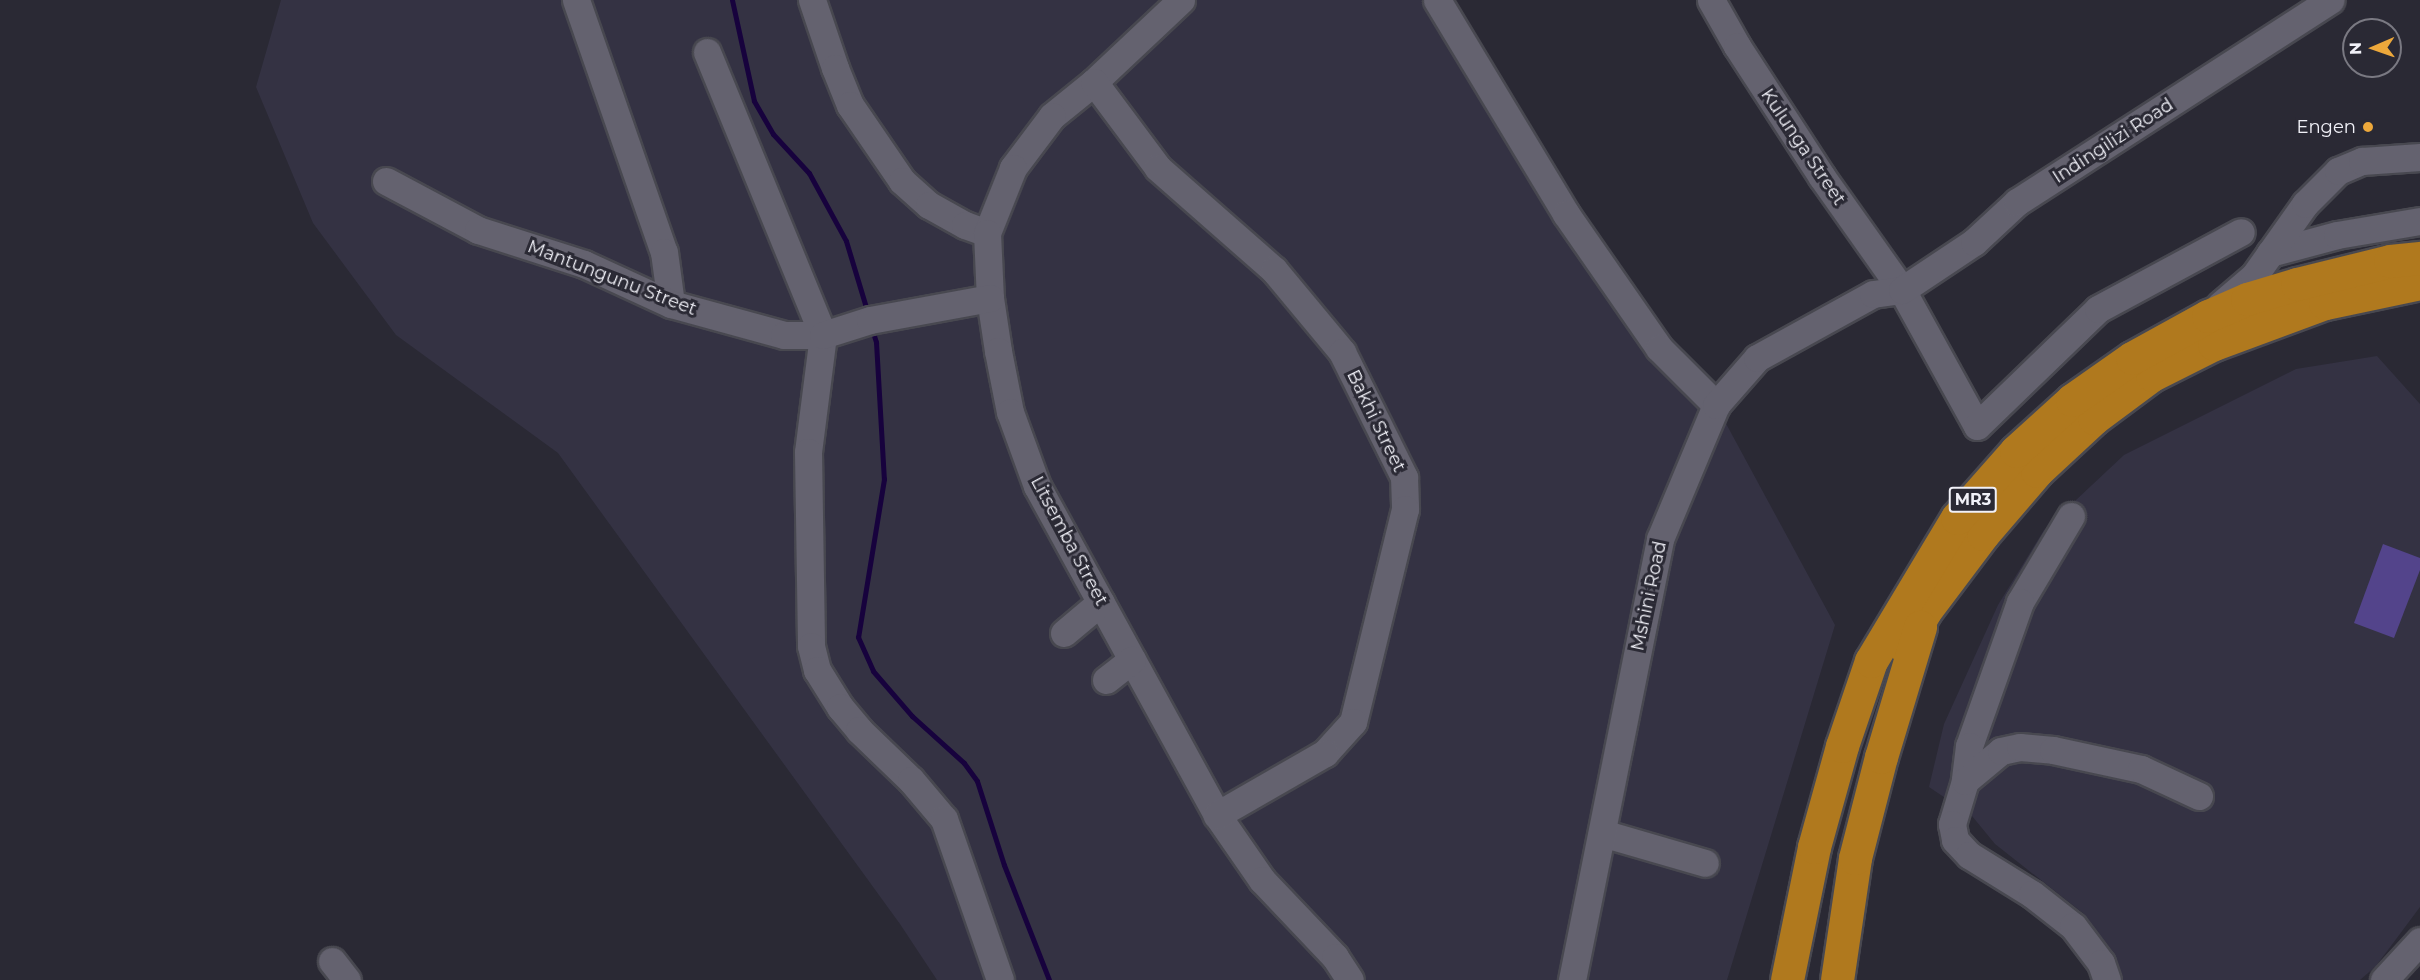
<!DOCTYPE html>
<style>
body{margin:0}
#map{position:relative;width:2420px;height:980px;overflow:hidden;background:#2a2934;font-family:Montserrat,sans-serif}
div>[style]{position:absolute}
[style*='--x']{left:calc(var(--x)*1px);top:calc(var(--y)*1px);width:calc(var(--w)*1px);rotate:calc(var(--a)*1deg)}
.built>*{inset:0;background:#343243}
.green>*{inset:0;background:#53448b}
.stream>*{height:5px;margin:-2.5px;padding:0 2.5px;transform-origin:2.5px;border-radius:2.5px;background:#17023d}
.roads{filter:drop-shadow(2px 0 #484850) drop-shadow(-2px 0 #484850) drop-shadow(0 2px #484850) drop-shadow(0 -2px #484850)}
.minor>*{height:27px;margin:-13.5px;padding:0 13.5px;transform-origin:13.5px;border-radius:13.5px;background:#64626f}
.highway>*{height:33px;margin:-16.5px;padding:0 16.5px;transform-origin:16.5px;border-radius:16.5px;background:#b0791e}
.dots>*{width:16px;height:16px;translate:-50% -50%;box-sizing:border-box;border:3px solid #2a2934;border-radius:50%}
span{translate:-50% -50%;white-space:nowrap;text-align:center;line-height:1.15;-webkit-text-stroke:6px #2a2934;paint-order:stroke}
.shield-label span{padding:2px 4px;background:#2a2934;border:2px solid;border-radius:4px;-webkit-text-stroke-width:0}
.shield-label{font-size:16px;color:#f1f1f8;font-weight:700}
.poi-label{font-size:18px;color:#f1f1f8}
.right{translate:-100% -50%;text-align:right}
.street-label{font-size:18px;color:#f1f1f8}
.north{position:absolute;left:2342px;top:18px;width:60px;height:60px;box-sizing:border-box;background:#2a2934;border:2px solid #7a7982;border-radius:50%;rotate:268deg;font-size:16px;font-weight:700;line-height:24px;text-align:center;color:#f1f1f8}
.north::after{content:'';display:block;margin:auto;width:21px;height:27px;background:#eda83b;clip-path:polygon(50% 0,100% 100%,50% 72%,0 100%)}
</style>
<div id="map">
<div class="built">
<i style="clip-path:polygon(281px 0,1437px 0,1566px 214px,1716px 405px,1835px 625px,1727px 980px,937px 980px,900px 924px,558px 453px,396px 335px,313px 223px,256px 87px)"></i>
<i style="clip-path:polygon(2377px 356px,2420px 404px,2420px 907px,2376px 966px,2360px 980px,2122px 980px,2112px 951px,2084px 914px,1995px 844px,1972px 816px,1929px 787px,1944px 724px,1998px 605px,2044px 530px,2124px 455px,2296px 369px)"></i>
</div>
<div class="green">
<i style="clip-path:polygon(2383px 544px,2420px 558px,2420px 570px,2394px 638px,2354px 623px)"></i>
</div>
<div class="stream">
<i style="--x:732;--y:0;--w:103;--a:77.7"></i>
<i style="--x:754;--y:101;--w:38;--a:60"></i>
<i style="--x:773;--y:134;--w:53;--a:47.3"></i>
<i style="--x:809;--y:173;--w:77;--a:61.4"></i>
<i style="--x:846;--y:241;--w:76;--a:73.2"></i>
<i style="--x:872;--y:329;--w:14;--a:73"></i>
<i style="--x:876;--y:342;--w:137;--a:86.7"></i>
<i style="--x:884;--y:479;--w:160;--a:99.3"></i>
<i style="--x:858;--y:637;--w:37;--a:66"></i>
<i style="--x:873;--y:671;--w:60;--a:49.1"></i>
<i style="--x:912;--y:716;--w:70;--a:42.1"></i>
<i style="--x:964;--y:763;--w:22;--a:54"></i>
<i style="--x:977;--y:781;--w:88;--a:72.2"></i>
<i style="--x:1004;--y:865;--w:123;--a:68.6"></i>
</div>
<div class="roads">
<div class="minor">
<i style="--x:576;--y:0;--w:267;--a:70.8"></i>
<i style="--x:664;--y:252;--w:52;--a:82.3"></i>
<i style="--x:812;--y:0;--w:72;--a:71.3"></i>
<i style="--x:835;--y:68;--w:40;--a:68"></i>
<i style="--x:850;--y:105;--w:92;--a:55.6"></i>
<i style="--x:902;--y:181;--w:36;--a:42"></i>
<i style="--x:929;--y:205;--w:41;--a:29.1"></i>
<i style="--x:965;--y:225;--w:23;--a:20"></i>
<i style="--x:1181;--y:0;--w:120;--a:136.7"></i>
<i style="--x:1094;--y:82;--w:54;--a:141"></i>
<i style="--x:1052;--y:116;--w:65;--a:126.9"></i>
<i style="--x:1013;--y:168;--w:70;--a:111.8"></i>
<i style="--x:987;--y:233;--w:65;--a:87.4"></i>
<i style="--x:990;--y:298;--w:54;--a:81.4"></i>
<i style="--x:998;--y:351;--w:62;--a:78.9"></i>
<i style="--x:1010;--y:412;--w:79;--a:70"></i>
<i style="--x:1037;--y:486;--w:375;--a:61.3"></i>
<i style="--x:1217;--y:815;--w:79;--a:55.3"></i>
<i style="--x:1262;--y:880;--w:106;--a:46.5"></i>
<i style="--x:1335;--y:957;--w:27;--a:57"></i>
<i style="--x:1437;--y:0;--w:250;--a:58.9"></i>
<i style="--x:1566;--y:214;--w:163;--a:55.2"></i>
<i style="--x:1659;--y:348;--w:81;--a:45"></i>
<i style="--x:1711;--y:0;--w:53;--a:60.5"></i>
<i style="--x:1737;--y:46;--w:156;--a:57"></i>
<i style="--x:1822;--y:177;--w:138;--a:54.7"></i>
<i style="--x:1902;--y:290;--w:155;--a:61.1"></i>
<i style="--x:1977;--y:426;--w:168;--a:-44"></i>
<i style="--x:2098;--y:309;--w:162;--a:-28.3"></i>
<i style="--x:707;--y:52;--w:306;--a:67.7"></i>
<i style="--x:823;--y:335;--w:118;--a:97.3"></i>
<i style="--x:808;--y:452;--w:194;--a:89.1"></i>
<i style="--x:811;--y:646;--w:25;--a:76"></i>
<i style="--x:817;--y:670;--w:44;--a:58.1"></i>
<i style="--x:840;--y:707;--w:30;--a:50"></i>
<i style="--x:859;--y:730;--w:72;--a:43.9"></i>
<i style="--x:911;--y:780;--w:51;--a:49.8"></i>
<i style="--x:944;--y:819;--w:170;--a:70.8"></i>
<i style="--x:1094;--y:82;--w:107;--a:53.3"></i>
<i style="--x:1158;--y:168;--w:154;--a:41.3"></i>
<i style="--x:1274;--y:270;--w:107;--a:50.3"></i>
<i style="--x:1342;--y:352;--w:140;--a:63.6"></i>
<i style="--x:1404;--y:477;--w:32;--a:88"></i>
<i style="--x:1405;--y:509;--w:219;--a:103.7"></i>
<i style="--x:1353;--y:722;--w:42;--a:132.1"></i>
<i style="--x:1325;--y:753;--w:125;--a:150.1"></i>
<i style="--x:386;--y:181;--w:104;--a:28"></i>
<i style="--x:478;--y:230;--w:111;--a:17.8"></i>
<i style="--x:584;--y:264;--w:96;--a:24.7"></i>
<i style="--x:671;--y:304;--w:117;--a:15.3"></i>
<i style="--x:784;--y:335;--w:39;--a:0"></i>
<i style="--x:823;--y:335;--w:49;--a:-17.7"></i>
<i style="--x:870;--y:320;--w:122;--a:-10.4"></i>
<i style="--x:2270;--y:253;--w:69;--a:-15"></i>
<i style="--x:2337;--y:235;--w:84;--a:-9.6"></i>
<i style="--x:2220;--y:305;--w:45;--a:-40.5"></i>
<i style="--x:2254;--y:276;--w:88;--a:-54.7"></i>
<i style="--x:2305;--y:204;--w:47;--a:-45"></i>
<i style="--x:2338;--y:171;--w:26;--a:-23"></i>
<i style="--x:2362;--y:161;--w:58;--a:-3.9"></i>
<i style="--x:2071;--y:516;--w:100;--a:120.7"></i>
<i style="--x:2020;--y:602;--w:153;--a:109.5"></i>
<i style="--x:1969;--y:746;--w:35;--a:97"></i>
<i style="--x:1965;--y:781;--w:45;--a:106.8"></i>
<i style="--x:1952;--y:824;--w:16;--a:79"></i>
<i style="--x:1955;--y:840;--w:21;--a:47"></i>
<i style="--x:1969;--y:855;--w:74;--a:31.8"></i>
<i style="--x:2032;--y:894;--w:52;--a:38"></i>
<i style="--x:2073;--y:926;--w:46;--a:52.9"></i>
<i style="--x:2101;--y:963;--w:18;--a:71"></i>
<i style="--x:1064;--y:633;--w:48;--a:-40"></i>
<i style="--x:1106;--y:680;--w:33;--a:-38"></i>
<i style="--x:1965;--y:781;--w:47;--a:-39.8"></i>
<i style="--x:2001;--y:751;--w:19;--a:-12"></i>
<i style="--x:2020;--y:747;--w:33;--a:5"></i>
<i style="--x:2053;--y:750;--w:90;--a:12.2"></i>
<i style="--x:2141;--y:769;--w:64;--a:25"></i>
<i style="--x:1602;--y:833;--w:107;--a:16.2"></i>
<i style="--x:332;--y:961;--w:24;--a:52"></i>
<i style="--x:1572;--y:980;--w:450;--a:-78.7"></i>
<i style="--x:1660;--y:539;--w:145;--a:-67.3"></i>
<i style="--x:1716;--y:405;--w:62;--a:-48.9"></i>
<i style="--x:1757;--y:358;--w:132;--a:-28.9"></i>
<i style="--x:1873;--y:294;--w:29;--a:-8"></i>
<i style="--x:1902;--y:290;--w:87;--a:-33.7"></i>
<i style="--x:1974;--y:242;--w:59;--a:-42.9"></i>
<i style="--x:2017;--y:202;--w:373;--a:-32.8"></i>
<i style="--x:2384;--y:980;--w:53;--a:-47.3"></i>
</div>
<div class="highway">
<i style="--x:1905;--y:647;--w:41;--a:-60.9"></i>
<i style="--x:1925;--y:611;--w:96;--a:-53"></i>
<i style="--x:1983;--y:534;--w:83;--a:-49.4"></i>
<i style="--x:2037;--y:471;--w:78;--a:-42.9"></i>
<i style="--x:2094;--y:418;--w:72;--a:-36.6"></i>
<i style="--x:2152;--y:375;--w:69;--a:-26.6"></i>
<i style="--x:2214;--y:344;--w:118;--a:-20.3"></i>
<i style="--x:2325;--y:303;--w:97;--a:-11.9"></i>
<i style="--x:1787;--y:980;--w:136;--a:-78.5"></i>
<i style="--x:1814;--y:847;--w:105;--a:-74.5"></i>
<i style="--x:1842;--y:746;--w:90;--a:-71.2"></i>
<i style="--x:1871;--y:661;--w:167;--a:-59"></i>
<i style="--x:1957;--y:518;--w:89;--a:-48.6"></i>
<i style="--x:2016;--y:451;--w:76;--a:-42.3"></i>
<i style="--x:2072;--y:400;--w:73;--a:-35"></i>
<i style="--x:2132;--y:358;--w:87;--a:-28.9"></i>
<i style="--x:2208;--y:316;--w:43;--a:-23.6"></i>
<i style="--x:2247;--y:299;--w:52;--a:-16.7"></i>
<i style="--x:2297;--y:284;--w:96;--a:-13.9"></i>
<i style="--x:2390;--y:261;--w:30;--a:-6"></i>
<i style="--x:1837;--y:980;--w:123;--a:-81.6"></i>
<i style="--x:1855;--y:858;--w:104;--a:-75.6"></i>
<i style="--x:1881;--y:757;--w:136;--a:-73.3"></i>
</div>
</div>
<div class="dots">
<i style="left:2368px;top:127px;background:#eda83b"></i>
</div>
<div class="shield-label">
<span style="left:1973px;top:500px">MR3</span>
</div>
<div class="poi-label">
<span class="right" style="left:2356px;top:127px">Engen</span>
</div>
<div class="street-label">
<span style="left:2113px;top:141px;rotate:-33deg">Indingilizi Road</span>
<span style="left:1803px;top:147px;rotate:56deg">Kulunga Street</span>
<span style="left:612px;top:278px;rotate:21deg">Mantungunu Street</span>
<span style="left:1376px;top:421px;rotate:64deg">Bakhi Street</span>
<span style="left:1069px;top:541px;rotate:62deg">Litsemba Street</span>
<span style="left:1649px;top:596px;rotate:-78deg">Mshini Road</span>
</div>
<div class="north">N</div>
</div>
